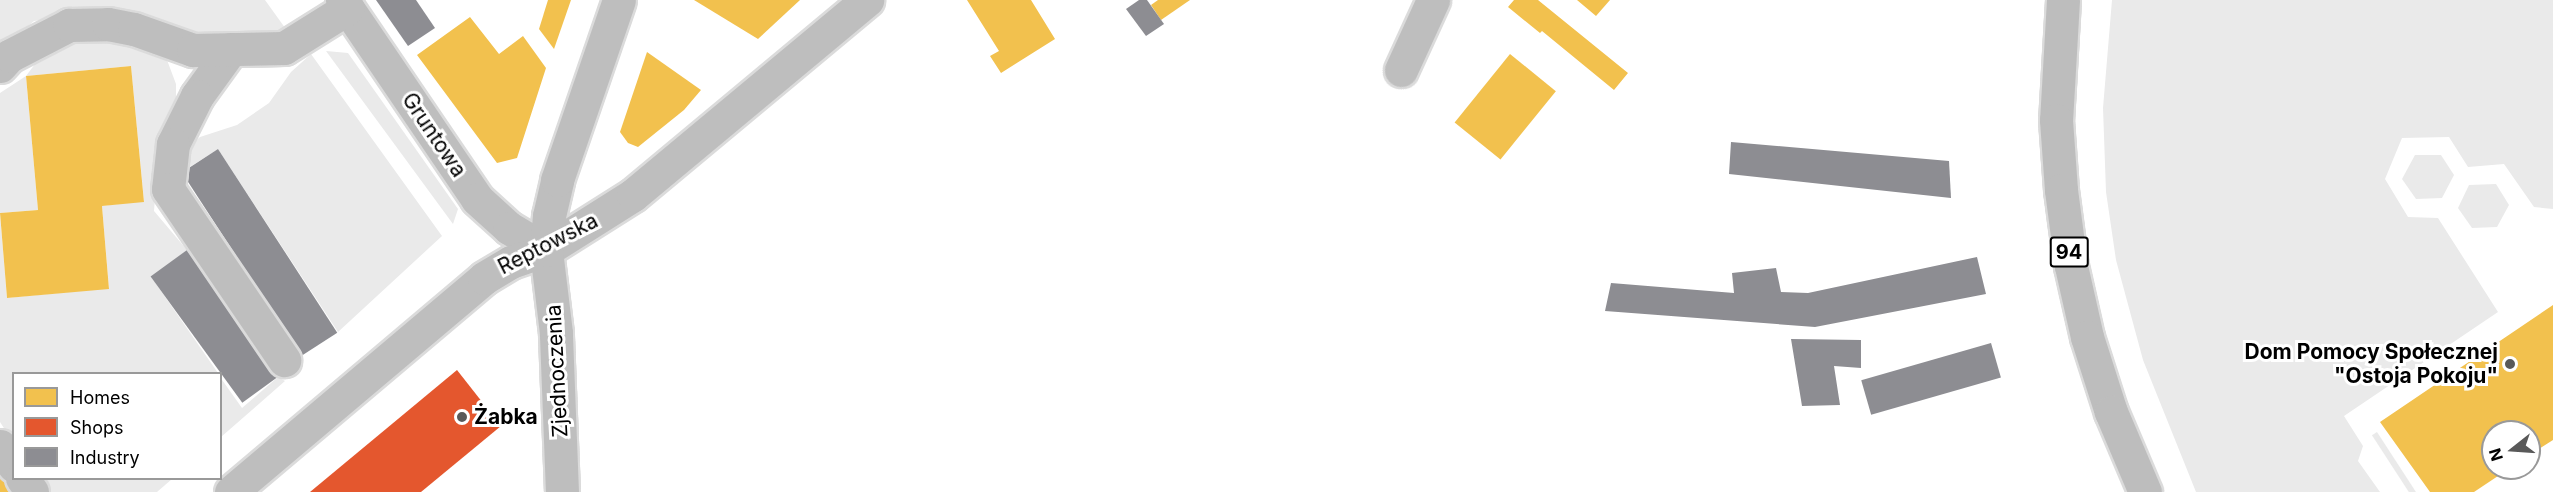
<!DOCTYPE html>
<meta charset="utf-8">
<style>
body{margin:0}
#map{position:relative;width:2553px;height:492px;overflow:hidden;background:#fff;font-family:Inter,sans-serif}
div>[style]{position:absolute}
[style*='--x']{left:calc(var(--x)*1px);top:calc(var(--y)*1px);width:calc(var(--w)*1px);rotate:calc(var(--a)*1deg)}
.green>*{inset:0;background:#eaeaea;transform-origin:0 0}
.homes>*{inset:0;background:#f2c14e;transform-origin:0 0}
.shops>*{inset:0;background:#e4572e}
.industry>*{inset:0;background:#8d8d92;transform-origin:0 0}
.roads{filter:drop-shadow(2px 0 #dbdbdb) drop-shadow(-2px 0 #dbdbdb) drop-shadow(0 2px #dbdbdb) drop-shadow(0 -2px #dbdbdb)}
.minor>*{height:33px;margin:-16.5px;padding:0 16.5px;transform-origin:16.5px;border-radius:16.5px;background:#bebebe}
.major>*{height:33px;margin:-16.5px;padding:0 16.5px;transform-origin:16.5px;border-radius:16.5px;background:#bdbdbd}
.dots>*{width:16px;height:16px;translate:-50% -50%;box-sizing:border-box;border:3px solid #fff;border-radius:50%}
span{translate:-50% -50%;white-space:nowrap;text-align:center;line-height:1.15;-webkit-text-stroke:6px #fff;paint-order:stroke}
.shield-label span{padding:2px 4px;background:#fff;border:2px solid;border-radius:4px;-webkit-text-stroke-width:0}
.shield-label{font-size:20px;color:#000;font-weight:700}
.street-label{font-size:21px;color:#000}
.poi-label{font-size:21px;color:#000;font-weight:700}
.right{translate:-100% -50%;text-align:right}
.left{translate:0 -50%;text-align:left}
.legend{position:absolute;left:12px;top:372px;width:210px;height:108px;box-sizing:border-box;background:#fff;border:2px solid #999;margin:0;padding:8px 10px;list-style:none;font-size:18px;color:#000}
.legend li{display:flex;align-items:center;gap:12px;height:30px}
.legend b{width:30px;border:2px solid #999}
.north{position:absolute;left:2481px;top:420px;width:60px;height:60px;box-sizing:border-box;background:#fff;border:2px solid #999;border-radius:50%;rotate:253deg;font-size:16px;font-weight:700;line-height:24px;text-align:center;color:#000}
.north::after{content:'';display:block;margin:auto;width:21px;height:27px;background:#595959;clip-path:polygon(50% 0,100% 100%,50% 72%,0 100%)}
</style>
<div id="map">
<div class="green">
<i style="clip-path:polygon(0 0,265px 0,288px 32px,226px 34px,177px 31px,98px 12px,34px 21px,0 50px)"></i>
<i style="clip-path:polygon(2112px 0,2553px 0,2553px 209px,2534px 207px,2504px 164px,2468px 167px,2449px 137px,2402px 138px,2385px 179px,2408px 217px,2438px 218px,2498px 312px,2344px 416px,2363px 446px,2358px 461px,2380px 492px,2196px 492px,2143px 360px,2116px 260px,2106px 192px,2103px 108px)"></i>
<i style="clip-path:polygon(68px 39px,136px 39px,167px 60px,176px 84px,176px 112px,159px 148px,154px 211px,187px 250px,152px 278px,218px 373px,14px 374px,13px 442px,0 422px,0 214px,7px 298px,109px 288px,102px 206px,144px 201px,131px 66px,26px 76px,38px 210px,0 213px,0 93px,26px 76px,47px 48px)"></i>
<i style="clip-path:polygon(326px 51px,348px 53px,458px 209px,453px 224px)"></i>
<i style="clip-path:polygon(311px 54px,442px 236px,338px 332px,218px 149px,182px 172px,185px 150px,200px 137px,237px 125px,269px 103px,291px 72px)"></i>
<i style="clip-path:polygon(2415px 155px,2441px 155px,2454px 175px,2442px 198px,2416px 199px,2402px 179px)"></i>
<i style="clip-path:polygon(2496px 184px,2509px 205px,2497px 227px,2472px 228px,2458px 208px,2469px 185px)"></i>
<i style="clip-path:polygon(220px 377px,242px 408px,278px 377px,285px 381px,221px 437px)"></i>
<i style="left:2377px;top:432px;width:72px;height:6px;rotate:57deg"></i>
<i style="clip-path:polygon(38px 479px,172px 479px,157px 492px,48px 492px)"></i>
</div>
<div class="homes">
<i style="clip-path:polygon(548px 0,571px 0,554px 49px,539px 29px)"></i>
<i style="clip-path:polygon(694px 0,800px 0,758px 39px)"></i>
<i style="clip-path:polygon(967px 0,1031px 0,1055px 39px,1001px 73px,990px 56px,999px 51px)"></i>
<i style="clip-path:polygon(1158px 0,1190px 0,1161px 20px,1151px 5px)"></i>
<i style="clip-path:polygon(1514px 0,1538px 0,1628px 73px,1614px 90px,1542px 31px,1540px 33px,1508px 7px)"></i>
<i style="clip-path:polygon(1577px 0,1610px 0,1596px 16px)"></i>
<i style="clip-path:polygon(470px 17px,499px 54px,523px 36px,546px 68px,517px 158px,497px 163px,417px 55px)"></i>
<i style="clip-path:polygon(647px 52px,701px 90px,684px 110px,638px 147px,628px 143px,620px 132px)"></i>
<i style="left:1510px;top:54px;width:59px;height:88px;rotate:39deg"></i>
<i style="clip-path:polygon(131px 66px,144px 202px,102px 206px,109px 289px,7px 298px,0 213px,38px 210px,26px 76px)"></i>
<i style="clip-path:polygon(2553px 305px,2553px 440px,2529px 455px,2529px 432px,2493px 432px,2493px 468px,2510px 468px,2474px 492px,2430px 492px,2380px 422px)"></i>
<i style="clip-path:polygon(0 467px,17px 492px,0 492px)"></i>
</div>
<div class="shops">
<i style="clip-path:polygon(457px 370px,501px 426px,421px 492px,310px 492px)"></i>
</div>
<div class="industry">
<i style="clip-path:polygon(376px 0,416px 0,435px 28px,408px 46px)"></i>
<i style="clip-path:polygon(1139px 0,1147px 0,1164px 24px,1146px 36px,1126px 9px)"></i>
<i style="clip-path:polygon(1731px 142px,1949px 161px,1951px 198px,1729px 174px)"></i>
<i style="left:218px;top:149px;width:219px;height:43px;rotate:57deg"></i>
<i style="left:187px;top:250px;width:156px;height:45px;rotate:54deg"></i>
<i style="clip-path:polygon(1977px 257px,1986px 294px,1815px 327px,1605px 311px,1611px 283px,1734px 293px,1732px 273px,1776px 268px,1781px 292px,1808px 293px)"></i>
<i style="clip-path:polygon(1791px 339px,1861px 340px,1861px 368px,1834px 366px,1840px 405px,1802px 406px)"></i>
<i style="left:1991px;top:343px;width:36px;height:135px;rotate:74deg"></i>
</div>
<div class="roads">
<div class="minor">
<i style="--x:342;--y:0;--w:240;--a:55.8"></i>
<i style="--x:477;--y:199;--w:43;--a:42.2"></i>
<i style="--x:509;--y:228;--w:43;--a:30.7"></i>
<i style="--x:231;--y:49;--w:58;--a:125.9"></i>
<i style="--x:197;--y:96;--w:54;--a:116.6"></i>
<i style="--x:173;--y:144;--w:45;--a:96.3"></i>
<i style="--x:168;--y:189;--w:207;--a:55.8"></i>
<i style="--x:0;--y:66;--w:13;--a:-48"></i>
<i style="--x:9;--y:56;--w:68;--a:-27.3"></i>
<i style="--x:69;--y:25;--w:39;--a:-1"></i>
<i style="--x:108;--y:24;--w:26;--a:11"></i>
<i style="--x:134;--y:29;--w:63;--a:19.6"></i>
<i style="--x:193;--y:50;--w:91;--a:-1.3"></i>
<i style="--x:284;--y:48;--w:75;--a:-32"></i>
<i style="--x:1401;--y:70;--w:77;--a:-65.4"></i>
<i style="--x:0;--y:446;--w:24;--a:55"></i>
<i style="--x:22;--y:478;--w:17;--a:54"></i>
<i style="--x:231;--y:492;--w:331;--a:-40.2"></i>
<i style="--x:484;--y:278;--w:31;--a:-31"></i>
<i style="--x:511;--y:262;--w:37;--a:-19"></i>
<i style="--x:546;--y:250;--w:103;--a:-32.3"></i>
<i style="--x:633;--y:195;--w:305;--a:-39.8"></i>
<i style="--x:562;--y:492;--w:159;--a:-92.2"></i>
<i style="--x:556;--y:333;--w:84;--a:-96.9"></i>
<i style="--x:546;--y:250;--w:34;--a:-85"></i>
<i style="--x:549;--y:216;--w:37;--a:-77"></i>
<i style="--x:557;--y:180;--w:190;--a:-71"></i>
</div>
<div class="major">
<i style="--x:2063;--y:0;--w:120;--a:93.3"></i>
<i style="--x:2056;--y:120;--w:70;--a:85.9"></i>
<i style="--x:2061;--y:190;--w:77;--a:82.5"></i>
<i style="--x:2071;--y:266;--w:73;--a:77.3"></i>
<i style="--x:2087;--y:337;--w:79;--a:72.3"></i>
<i style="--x:2111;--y:412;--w:87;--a:67"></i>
</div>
</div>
<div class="dots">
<i style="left:2510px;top:364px;background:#595959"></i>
<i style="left:462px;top:417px;background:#595959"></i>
</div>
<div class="shield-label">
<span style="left:2069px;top:252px">94</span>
</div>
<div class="street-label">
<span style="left:434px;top:135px;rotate:56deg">Gruntowa</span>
<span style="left:548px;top:244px;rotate:-27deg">Reptowska</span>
<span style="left:557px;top:371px;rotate:-93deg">Zjednoczenia</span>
</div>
<div class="poi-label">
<span class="right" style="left:2498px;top:364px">Dom Pomocy Społecznej<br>"Ostoja Pokoju"</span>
<span class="left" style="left:474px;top:417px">Żabka</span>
</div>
<ul class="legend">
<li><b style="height:16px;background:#f2c14e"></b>Homes</li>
<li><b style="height:16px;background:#e4572e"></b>Shops</li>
<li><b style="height:16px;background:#8d8d92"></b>Industry</li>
</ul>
<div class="north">N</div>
</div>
